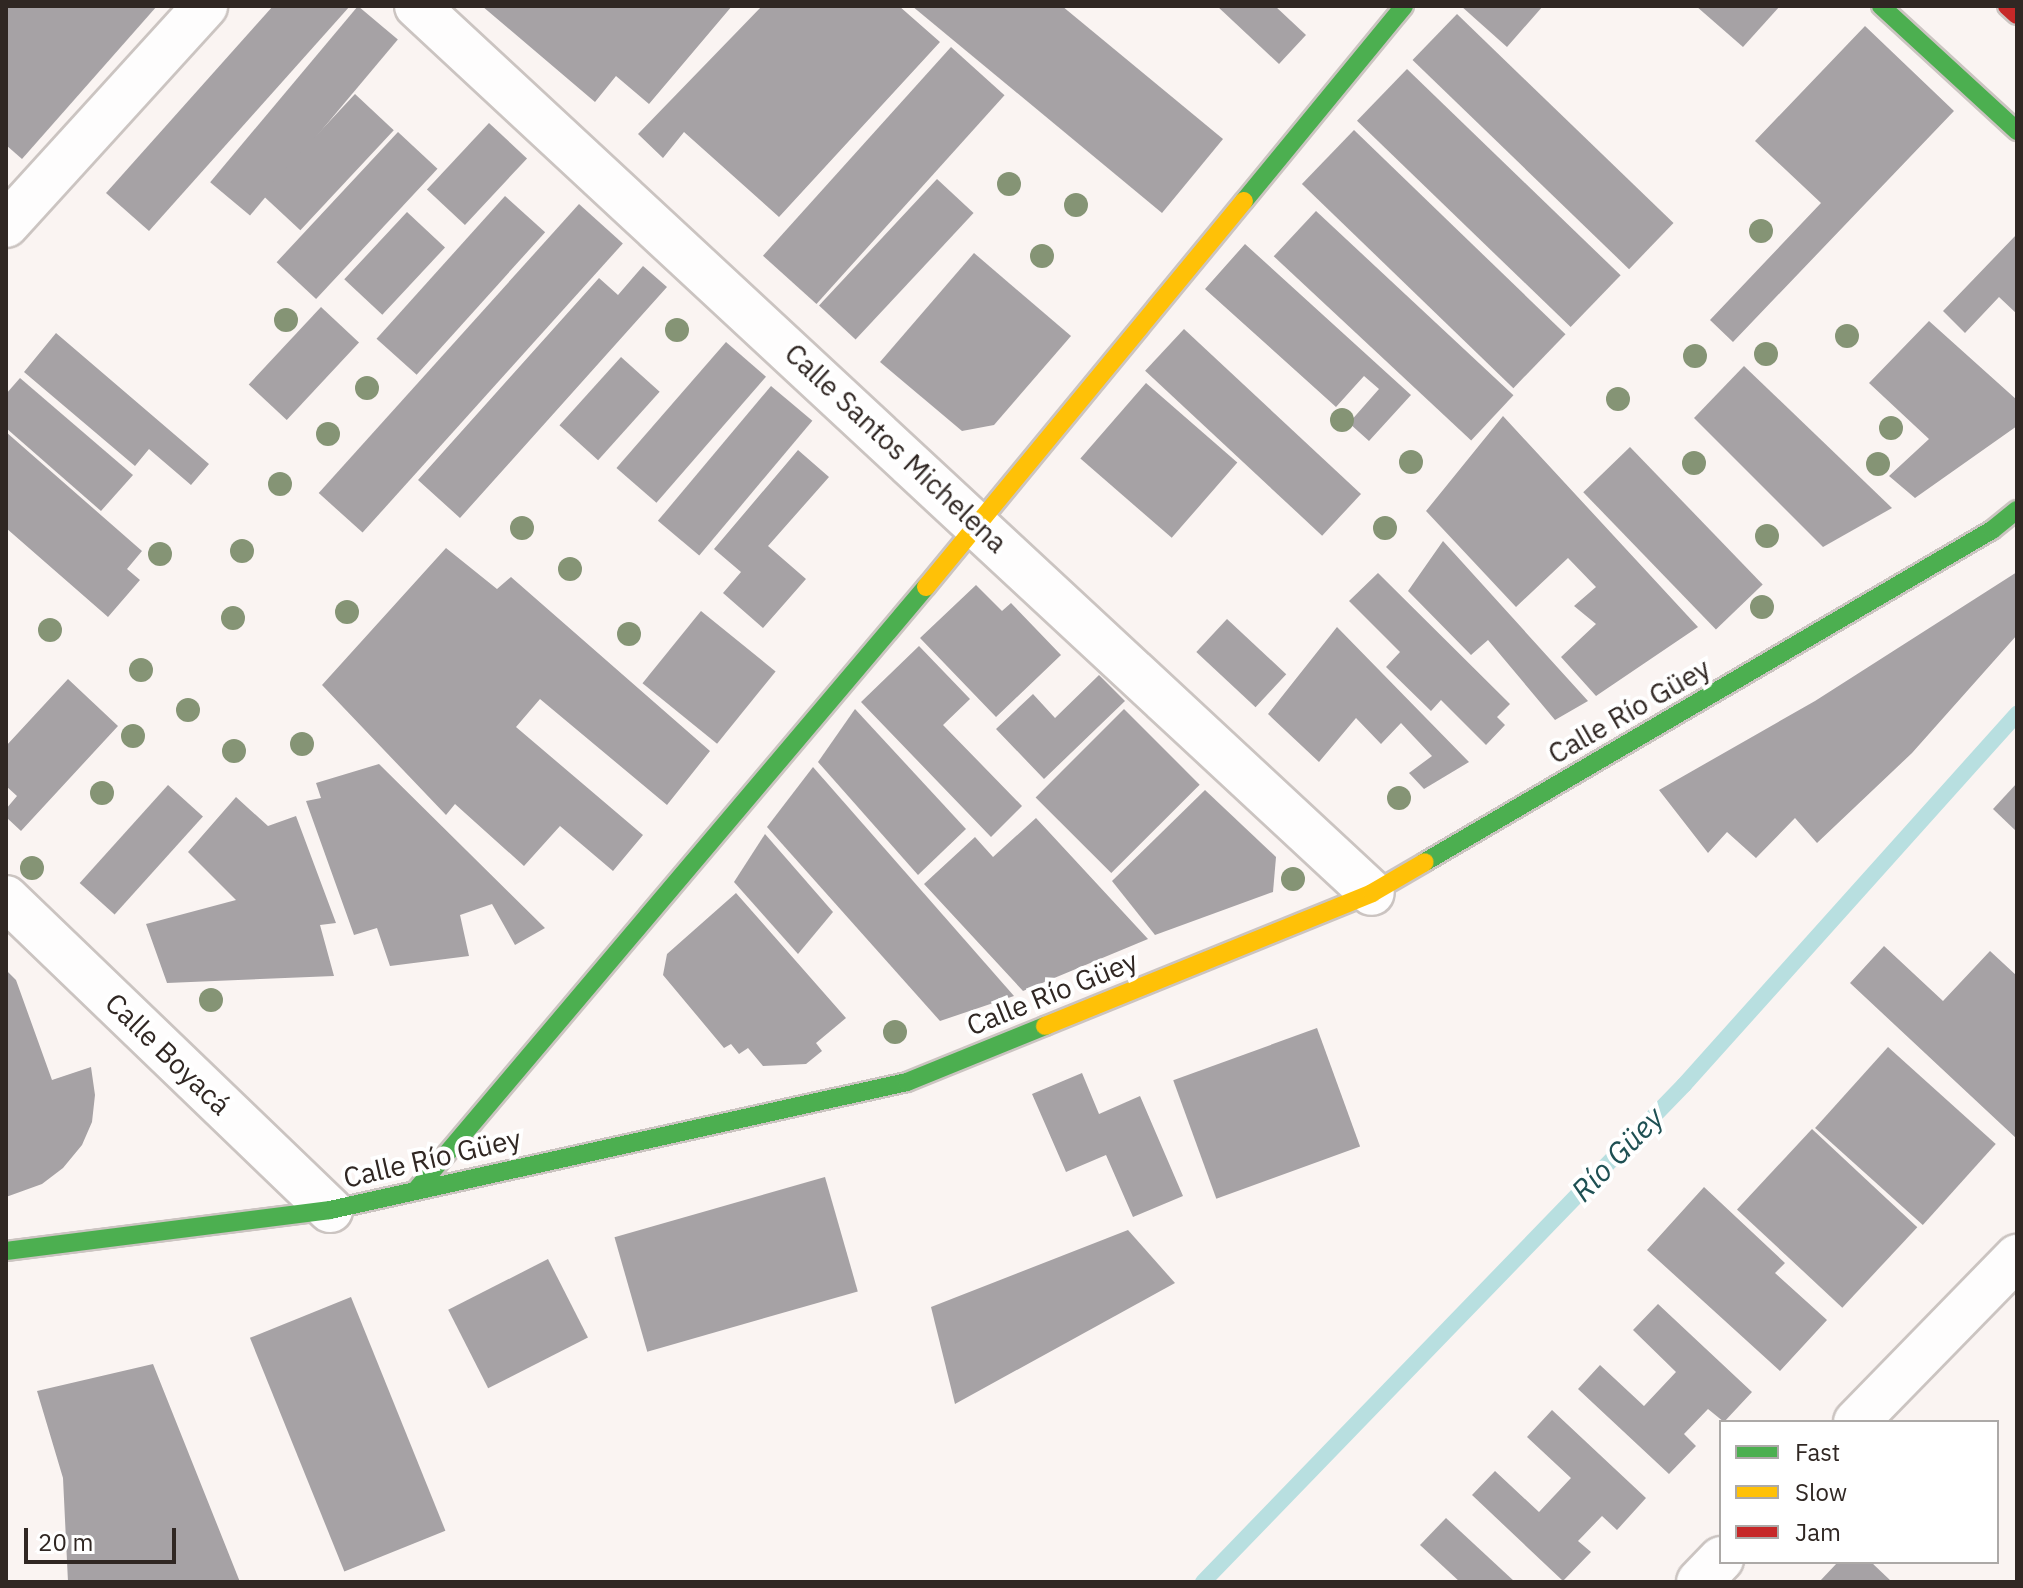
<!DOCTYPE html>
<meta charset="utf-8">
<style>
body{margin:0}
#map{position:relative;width:2023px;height:1588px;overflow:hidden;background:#faf4f2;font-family:"IBM Plex Sans",sans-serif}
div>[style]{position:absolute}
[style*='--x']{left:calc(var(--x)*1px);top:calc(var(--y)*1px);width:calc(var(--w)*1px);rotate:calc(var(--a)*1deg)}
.stream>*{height:16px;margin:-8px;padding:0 8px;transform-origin:8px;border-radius:8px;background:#b8dfe0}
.building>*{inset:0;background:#a6a2a5;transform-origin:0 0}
.roads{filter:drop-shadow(2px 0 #cbc4c1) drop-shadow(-2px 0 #cbc4c1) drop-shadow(0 2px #cbc4c1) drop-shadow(0 -2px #cbc4c1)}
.street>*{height:44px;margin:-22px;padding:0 22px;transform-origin:22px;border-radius:22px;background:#fefdfd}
.fast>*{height:18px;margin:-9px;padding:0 9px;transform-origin:9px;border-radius:9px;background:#4caf50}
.slow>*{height:18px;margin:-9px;padding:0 9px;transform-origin:9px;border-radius:9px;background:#ffc107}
.jam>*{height:18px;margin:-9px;padding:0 9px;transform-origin:9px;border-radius:9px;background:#c62828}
.trees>*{width:24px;height:24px;margin:-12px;border-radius:50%;background:#859475}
span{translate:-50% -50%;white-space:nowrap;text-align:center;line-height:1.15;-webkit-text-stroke:8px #fff;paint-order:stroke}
.street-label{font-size:28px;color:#302723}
.water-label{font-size:30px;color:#1e5053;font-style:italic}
.frame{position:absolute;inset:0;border:8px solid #302723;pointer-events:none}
.legend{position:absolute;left:1719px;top:1420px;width:280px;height:144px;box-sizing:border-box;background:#fff;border:2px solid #aca9a7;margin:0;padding:10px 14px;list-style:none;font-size:24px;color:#302723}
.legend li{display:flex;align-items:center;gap:16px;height:40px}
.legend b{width:40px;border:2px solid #aca9a7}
.scale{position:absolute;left:24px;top:1528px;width:152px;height:36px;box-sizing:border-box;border:4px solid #302723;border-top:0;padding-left:10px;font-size:24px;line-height:28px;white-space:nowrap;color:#302723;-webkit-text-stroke:6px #fff;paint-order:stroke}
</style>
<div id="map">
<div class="stream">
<i style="--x:1203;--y:1582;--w:692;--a:-45.94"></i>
<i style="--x:1684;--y:1085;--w:499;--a:-48.1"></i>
</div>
<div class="building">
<i style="clip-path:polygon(6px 6px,157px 6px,22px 159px,6px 145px)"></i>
<i style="clip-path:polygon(273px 6px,350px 6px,149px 231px,106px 193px)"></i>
<i style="left:358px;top:6px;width:52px;height:230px;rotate:40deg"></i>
<i style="clip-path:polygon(482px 6px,732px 6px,649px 104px,616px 76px,595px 102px)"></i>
<i style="clip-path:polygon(762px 6px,899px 6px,940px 42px,779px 217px,684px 132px,663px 158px,638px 134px)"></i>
<i style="clip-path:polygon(912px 6px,1062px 6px,1223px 139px,1162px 213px)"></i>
<i style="clip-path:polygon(1217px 6px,1275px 6px,1306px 35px,1279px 64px)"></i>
<i style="clip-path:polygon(1461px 6px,1543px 6px,1507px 47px)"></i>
<i style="clip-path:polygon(1696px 6px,1780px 6px,1743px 47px)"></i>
<i style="left:1457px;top:14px;width:301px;height:64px;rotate:44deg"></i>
<i style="clip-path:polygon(1865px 26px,1954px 111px,1733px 342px,1710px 320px,1821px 203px,1755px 141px)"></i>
<i style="left:951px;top:47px;width:72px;height:281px;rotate:42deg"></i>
<i style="left:1407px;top:69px;width:297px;height:72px;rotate:44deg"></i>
<i style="left:355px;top:94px;width:53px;height:137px;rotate:43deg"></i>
<i style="left:489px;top:123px;width:52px;height:91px;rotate:43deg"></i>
<i style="left:1354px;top:130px;width:294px;height:75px;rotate:44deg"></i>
<i style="left:398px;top:132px;width:54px;height:178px;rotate:43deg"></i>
<i style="left:937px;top:179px;width:50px;height:173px;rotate:43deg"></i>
<i style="left:505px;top:196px;width:54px;height:192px;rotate:42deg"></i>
<i style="left:579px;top:204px;width:59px;height:389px;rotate:42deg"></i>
<i style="left:1316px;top:211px;width:270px;height:62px;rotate:43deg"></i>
<i style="left:407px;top:212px;width:52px;height:92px;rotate:43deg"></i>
<i style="clip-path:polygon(2017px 234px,2017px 314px,1999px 297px,1965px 333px,1943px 311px)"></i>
<i style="clip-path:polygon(1245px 244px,1411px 395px,1369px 441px,1349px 423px,1379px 389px,1364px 376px,1336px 407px,1205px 289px)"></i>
<i style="clip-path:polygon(974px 253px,1071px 336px,994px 425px,962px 431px,880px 362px)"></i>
<i style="clip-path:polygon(643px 266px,667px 287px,460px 518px,418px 480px,599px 278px,618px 295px)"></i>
<i style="left:321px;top:307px;width:52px;height:106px;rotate:43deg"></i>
<i style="clip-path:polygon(1929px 321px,2017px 400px,2017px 426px,1915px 498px,1889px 476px,1929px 439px,1869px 383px)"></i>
<i style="left:1184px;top:329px;width:242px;height:57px;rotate:43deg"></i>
<i style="clip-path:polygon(56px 333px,209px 464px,191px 485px,149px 449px,135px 466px,24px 372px)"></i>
<i style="left:726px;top:342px;width:53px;height:167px;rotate:41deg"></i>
<i style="left:621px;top:357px;width:52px;height:92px;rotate:42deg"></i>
<i style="clip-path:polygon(1744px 366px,1892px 508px,1823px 547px,1694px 418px)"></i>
<i style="clip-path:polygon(20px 378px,133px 475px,101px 511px,6px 428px,6px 394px)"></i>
<i style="left:1146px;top:383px;width:121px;height:100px;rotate:41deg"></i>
<i style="left:771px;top:386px;width:54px;height:176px;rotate:40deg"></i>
<i style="clip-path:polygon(1503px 416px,1698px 627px,1596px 696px,1561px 657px,1596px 624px,1574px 606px,1596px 587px,1568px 558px,1516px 607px,1426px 511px)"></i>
<i style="clip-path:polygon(6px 432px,142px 551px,127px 569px,140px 580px,108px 617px,6px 528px)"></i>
<i style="left:1630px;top:447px;width:191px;height:65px;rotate:46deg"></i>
<i style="clip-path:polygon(798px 450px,829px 477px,768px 546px,806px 579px,763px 628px,723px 593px,741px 572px,714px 549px)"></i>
<i style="clip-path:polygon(1443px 541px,1588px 701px,1555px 720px,1488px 640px,1471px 655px,1408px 591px)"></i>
<i style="clip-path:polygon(446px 548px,497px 589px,511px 577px,710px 751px,667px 805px,540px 699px,516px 727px,643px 835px,613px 871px,560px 826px,524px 866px,455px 804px,446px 815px,322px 685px)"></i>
<i style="clip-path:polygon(2017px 572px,2017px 635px,1912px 753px,1817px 843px,1795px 818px,1756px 858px,1727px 832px,1708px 853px,1659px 790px,1815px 701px)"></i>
<i style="clip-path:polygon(1378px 573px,1510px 704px,1497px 717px,1505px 725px,1486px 745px,1441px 700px,1431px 711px,1386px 667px,1400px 652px,1349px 601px)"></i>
<i style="clip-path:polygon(976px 585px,1002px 611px,1011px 603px,1061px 655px,996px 717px,920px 638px)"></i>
<i style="left:701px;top:611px;width:96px;height:93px;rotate:39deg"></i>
<i style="left:1227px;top:619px;width:81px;height:45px;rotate:43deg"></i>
<i style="clip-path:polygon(1337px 627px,1469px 762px,1424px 789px,1409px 773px,1432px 756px,1401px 723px,1381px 744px,1356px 718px,1319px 762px,1268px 714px)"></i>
<i style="clip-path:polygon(919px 646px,970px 699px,943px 725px,1022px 806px,991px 837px,861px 702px)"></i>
<i style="clip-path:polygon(1099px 675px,1125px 701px,1044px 779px,996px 729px,1033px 694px,1055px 718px)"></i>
<i style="clip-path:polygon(68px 679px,118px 726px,21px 831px,6px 817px,6px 809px,17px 796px,6px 786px,6px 746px)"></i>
<i style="clip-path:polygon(855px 709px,966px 829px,918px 875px,818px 762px)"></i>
<i style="left:1124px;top:709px;width:107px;height:125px;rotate:45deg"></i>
<i style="clip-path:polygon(379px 764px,545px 928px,515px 945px,492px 904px,460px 915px,469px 956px,390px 966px,377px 928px,354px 935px,306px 801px,321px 798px,316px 783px)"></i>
<i style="clip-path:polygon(813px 767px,1014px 996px,940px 1021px,767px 827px)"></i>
<i style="clip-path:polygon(2017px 783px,2017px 832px,1993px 809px)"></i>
<i style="left:168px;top:785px;width:47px;height:132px;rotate:42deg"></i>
<i style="clip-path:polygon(1205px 790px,1276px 857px,1273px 892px,1155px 935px,1112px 881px)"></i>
<i style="clip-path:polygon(236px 797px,268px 826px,296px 816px,336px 923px,320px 925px,334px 976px,167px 983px,146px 924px,236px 900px,188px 852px)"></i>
<i style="clip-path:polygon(1036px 818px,1148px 939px,1023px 991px,924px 884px,975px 837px,993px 857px)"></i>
<i style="clip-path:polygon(765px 834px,833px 912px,798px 954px,734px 882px)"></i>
<i style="clip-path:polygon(736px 893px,846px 1018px,816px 1043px,822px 1051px,806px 1064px,763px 1066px,748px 1048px,739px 1054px,731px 1044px,724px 1048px,663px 975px,667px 954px)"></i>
<i style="clip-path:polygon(1884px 946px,1943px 1001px,1990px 951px,2017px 976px,2017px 1139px,1850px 983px)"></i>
<i style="clip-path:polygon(6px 970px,16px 980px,52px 1080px,91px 1067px,95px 1095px,92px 1122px,82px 1145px,63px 1168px,42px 1184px,6px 1197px)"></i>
<i style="left:1317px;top:1028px;width:126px;height:153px;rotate:70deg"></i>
<i style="left:1888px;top:1047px;width:145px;height:109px;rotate:42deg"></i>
<i style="clip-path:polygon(1082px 1073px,1099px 1114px,1140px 1096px,1183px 1196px,1133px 1217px,1106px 1155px,1066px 1172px,1032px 1094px)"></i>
<i style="left:1812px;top:1129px;width:144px;height:110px;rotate:43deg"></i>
<i style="left:825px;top:1177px;width:119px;height:219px;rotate:74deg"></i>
<i style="clip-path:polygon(1704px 1187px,1785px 1263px,1775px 1273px,1827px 1320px,1780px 1371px,1647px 1250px)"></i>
<i style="clip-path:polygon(1128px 1230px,1175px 1283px,955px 1404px,931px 1307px)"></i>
<i style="left:548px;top:1259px;width:88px;height:112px;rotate:63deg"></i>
<i style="left:351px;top:1297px;width:252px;height:109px;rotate:68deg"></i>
<i style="clip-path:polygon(1658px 1304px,1752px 1392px,1724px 1422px,1708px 1409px,1684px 1434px,1696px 1446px,1669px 1474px,1578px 1389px,1600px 1365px,1644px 1406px,1676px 1372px,1633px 1330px)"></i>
<i style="clip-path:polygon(153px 1364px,240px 1582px,68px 1582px,63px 1478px,37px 1391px)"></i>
<i style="clip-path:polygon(1552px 1410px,1646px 1498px,1617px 1530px,1602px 1516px,1578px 1541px,1591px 1552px,1563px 1581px,1472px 1495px,1495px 1471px,1539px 1512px,1571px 1478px,1527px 1437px)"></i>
<i style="clip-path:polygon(1446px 1518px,1515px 1582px,1460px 1582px,1420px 1545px)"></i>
<i style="clip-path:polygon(1838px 1562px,1871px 1562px,1892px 1582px,1819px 1582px)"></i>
</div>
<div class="roads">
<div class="street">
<i style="--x:417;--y:6;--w:1303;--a:42.89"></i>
<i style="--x:6;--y:225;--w:296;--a:-47.7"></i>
<i style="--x:6;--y:898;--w:450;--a:43.9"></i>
<i style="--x:1856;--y:1422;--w:231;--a:-45.7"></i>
<i style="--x:1699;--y:1582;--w:32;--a:-46"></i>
</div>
<div class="fast">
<i style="--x:1881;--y:6;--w:185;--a:42.6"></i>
<i style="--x:1244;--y:201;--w:252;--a:-50.6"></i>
<i style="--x:1425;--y:862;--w:657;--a:-30.35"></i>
<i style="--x:1992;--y:530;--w:32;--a:-39"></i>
<i style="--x:416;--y:1190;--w:790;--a:-49.78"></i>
<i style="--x:6;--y:1251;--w:327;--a:-7.2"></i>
<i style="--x:330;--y:1210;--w:591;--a:-12.51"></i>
<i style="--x:907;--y:1082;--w:149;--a:-22.1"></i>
</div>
<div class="slow">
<i style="--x:926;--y:587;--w:500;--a:-50.52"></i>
<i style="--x:1045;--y:1026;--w:353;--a:-22.1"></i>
<i style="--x:1372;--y:893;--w:61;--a:-30.3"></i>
</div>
<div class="jam">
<i style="--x:2007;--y:6;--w:13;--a:42"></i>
</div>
</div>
<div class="trees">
<i style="left:1009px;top:184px"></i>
<i style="left:1076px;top:205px"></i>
<i style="left:1761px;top:231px"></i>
<i style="left:1042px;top:256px"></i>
<i style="left:286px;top:320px"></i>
<i style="left:677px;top:330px"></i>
<i style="left:1847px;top:336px"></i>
<i style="left:1766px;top:354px"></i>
<i style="left:1695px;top:356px"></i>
<i style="left:367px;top:388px"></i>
<i style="left:1618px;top:399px"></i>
<i style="left:1342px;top:420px"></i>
<i style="left:1891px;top:428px"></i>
<i style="left:328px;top:434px"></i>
<i style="left:1411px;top:462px"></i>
<i style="left:1694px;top:463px"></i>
<i style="left:1878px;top:464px"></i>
<i style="left:280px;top:484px"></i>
<i style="left:522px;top:528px"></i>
<i style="left:1385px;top:528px"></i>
<i style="left:1767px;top:536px"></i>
<i style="left:242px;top:551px"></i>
<i style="left:160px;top:554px"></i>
<i style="left:570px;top:569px"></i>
<i style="left:1762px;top:607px"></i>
<i style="left:347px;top:612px"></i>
<i style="left:233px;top:618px"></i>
<i style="left:50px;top:630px"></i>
<i style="left:629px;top:634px"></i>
<i style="left:141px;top:670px"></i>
<i style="left:188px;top:710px"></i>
<i style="left:133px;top:736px"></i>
<i style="left:302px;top:744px"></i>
<i style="left:234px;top:751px"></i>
<i style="left:102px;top:793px"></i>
<i style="left:1399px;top:798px"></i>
<i style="left:32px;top:868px"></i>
<i style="left:1293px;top:879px"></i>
<i style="left:211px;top:1000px"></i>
<i style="left:895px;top:1032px"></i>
</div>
<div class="street-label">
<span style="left:896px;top:448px;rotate:43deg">Calle Santos Michelena</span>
<span style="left:1629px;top:711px;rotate:-30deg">Calle Río Güey</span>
<span style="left:1052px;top:993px;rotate:-22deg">Calle Río Güey</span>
<span style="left:168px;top:1054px;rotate:44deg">Calle Boyacá</span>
<span style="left:432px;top:1158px;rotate:-13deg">Calle Río Güey</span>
</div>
<div class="water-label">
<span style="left:1617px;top:1154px;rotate:-46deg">Río Güey</span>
</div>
<div class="frame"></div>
<ul class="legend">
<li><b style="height:10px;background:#4caf50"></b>Fast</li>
<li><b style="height:10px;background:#ffc107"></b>Slow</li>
<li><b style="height:10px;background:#c62828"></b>Jam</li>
</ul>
<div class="scale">20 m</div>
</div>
